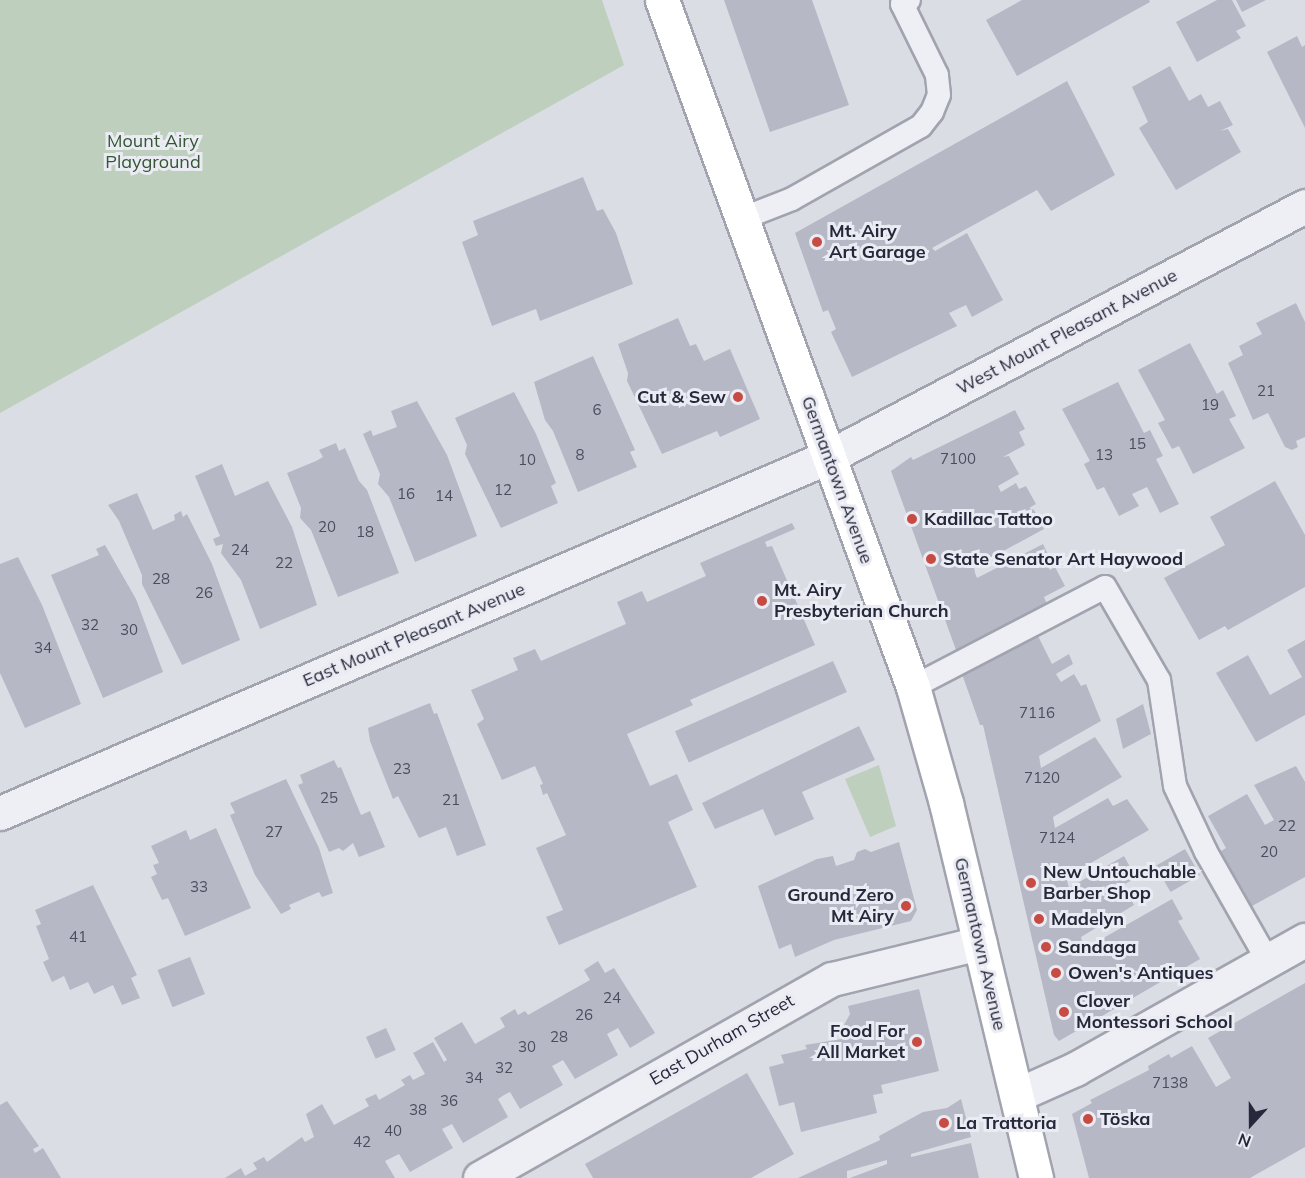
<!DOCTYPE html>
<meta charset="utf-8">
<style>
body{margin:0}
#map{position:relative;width:1305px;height:1178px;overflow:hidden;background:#dbdde5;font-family:Mulish,sans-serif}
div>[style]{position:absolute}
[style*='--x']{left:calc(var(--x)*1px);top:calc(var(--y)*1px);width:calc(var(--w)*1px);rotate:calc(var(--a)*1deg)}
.green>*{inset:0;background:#becfbd}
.building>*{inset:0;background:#b6b8c5;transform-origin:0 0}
.roads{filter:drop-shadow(2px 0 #a1a3af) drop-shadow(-2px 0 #a1a3af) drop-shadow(0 2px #a1a3af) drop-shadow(0 -2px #a1a3af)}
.service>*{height:22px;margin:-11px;padding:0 11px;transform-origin:11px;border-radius:11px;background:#eeeff4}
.minor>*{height:33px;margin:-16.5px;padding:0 16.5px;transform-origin:16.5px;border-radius:16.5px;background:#eeeff4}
.primary>*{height:33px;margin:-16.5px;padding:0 16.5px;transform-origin:16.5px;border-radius:16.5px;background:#fff}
.dots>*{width:16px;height:16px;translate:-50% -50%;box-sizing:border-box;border:3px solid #ebecf3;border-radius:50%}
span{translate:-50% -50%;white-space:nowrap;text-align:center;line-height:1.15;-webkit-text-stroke:6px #ebecf3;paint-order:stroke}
.number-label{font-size:15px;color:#4a4d5e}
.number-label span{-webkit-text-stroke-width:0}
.park-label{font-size:18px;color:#345635}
.poi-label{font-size:18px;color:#26293b;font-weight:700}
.left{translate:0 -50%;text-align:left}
.right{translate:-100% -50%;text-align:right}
.street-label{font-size:18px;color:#26293b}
.north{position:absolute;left:1221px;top:1094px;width:60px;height:60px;-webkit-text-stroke:4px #ebecf3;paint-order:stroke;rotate:201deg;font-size:16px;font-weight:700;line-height:24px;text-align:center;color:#26293b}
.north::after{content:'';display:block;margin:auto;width:21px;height:27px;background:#26293b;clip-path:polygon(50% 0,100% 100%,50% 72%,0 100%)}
</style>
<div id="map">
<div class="green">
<i style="clip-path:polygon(0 0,602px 0,624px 65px,0 413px)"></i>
<i style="clip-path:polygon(879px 765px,896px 826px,870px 837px,845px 779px)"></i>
</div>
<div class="building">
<i style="clip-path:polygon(724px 0,812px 0,849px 105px,770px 132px)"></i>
<i style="clip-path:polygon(1022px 0,1149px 0,1150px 2px,1017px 76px,986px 20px)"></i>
<i style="clip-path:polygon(1217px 0,1232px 0,1246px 26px,1236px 31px,1241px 38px,1197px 62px,1176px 22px)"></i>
<i style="clip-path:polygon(1236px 0,1266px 0,1242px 12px)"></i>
<i style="clip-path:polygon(1297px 36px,1302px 47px,1305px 45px,1305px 128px,1267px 52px)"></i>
<i style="clip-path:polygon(1170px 66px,1189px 101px,1201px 94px,1208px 107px,1220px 101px,1233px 125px,1220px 131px,1228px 129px,1241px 152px,1176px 190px,1139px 128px,1148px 122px,1132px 87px)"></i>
<i style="clip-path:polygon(1067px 81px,1115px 175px,1051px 211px,1037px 190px,932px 248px,935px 251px,967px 233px,1003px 300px,972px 317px,966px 305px,949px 313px,957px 326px,852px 377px,831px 332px,836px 329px,828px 310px,823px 312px,795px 233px)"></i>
<i style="clip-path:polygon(583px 177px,597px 211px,603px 209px,616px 233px,633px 284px,540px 321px,536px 309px,492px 326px,462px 242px,478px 235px,473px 221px)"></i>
<i style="clip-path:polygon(1296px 303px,1305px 322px,1305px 437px,1296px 441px,1298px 447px,1292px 450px,1285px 447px,1268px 413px,1253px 420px,1228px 363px,1243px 355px,1239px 346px,1262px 334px,1256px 323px)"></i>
<i style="clip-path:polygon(678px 318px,690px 346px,696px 344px,704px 361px,730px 349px,760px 419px,720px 437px,717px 431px,662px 454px,627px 381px,628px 373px,618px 344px)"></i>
<i style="clip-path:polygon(1190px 343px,1217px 394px,1223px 390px,1236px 416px,1229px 419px,1245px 448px,1193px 474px,1179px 446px,1172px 449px,1158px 423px,1165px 420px,1138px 370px)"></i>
<i style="clip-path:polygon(593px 356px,635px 450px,630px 452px,637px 467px,578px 492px,553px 431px,545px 420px,534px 382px)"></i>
<i style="clip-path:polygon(1118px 382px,1144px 433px,1150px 430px,1163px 456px,1156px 459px,1179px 504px,1160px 513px,1147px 487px,1132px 494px,1139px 506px,1119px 516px,1104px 487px,1097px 490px,1084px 464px,1090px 461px,1062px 409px)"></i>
<i style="clip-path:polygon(514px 392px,536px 434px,556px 483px,551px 486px,558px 503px,501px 528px,465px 454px,467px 445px,455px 418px)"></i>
<i style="clip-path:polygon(417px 401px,447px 455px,477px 536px,415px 562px,389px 497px,378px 484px,380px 474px,363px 434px,371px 430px,373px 436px,397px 427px,391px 411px)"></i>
<i style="clip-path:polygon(1015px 410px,1025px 429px,1019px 432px,1025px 445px,1003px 457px,1009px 456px,1019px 474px,998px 486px,1001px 492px,1016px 483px,1019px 489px,1026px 486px,1036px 504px,1029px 508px,1034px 510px,1044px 529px,974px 567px,975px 573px,977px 578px,1043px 544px,1052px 563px,1047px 565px,1050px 570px,1055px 567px,1065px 586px,1044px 597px,1047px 604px,956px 650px,891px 471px,911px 457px,913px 460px)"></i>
<i style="clip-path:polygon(336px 443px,339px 451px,345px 448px,359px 481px,367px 490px,399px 573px,338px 597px,311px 530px,300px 518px,301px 508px,287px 473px,316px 461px,323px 457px,319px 450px)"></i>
<i style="clip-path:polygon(222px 464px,235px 496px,268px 481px,292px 527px,317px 605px,260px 629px,241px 580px,221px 553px,223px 544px,216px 546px,213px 539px,220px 536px,195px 476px)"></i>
<i style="clip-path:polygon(1275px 481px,1305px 535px,1305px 587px,1228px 630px,1225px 626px,1199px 640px,1164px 578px,1225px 545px,1210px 517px)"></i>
<i style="clip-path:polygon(137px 493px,153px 530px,175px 520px,174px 515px,181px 511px,183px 517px,187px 514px,212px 564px,240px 640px,182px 665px,142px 584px,142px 575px,119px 521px,108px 505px)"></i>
<i style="clip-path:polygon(792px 523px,795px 529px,765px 542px,767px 547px,772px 546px,815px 645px,690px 700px,693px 705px,627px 734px,650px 786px,677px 774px,693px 810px,668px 822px,697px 887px,559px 945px,546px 917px,563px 910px,536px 848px,566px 835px,547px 793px,543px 795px,540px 785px,543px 784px,535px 766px,502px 780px,477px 724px,484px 719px,471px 690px,518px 670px,513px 658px,535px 649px,541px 661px,626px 624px,617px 602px,642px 591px,647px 602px,706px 576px,700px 563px)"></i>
<i style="clip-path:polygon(105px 545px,136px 599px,163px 672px,103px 698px,51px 575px,99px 555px,96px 549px)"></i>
<i style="clip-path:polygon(18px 557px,42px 605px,81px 704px,25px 728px,0 673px,0 564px)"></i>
<i style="clip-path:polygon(1037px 634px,1052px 664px,1069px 654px,1073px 664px,1056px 674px,1061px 682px,1074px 674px,1081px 686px,1086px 684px,1101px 721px,1039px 756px,1041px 768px,1095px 737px,1122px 777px,1053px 817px,1055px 828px,1108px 798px,1113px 806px,1127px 799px,1149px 830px,1066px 877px,1069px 888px,1124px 856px,1136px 878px,1123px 885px,1134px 905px,1081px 937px,1084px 949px,1172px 899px,1183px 919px,1178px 921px,1200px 959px,1059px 1041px,1054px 1035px,983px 725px,980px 725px,962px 674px)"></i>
<i style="clip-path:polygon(1305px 640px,1305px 715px,1256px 742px,1216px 673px,1248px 655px,1270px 695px,1302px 677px,1287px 650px)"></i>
<i style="left:833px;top:661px;width:34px;height:173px;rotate:66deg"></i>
<i style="clip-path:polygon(430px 703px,434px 714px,437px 713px,486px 845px,457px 856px,446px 827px,419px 838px,398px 796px,393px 799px,370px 741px,368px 728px)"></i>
<i style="clip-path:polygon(1143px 704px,1151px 734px,1123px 749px,1116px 719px)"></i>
<i style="clip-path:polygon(859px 726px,875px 760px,802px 792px,814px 819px,775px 836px,763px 809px,715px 829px,702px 803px)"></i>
<i style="clip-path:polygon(334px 760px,338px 768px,341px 767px,361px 815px,370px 811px,385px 847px,359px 857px,353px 843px,343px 851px,339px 848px,329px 852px,298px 785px,303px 783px,300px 775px)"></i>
<i style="clip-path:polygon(1296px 766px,1305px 782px,1305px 877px,1252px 906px,1221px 851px,1226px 848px,1208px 816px,1247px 794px,1265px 825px,1274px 820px,1254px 785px)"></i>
<i style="clip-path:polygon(286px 779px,319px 848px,333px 893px,322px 897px,319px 892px,289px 905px,291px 909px,281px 914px,255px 875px,230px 815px,235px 813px,230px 803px)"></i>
<i style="clip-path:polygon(216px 828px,251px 908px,185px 936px,168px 898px,162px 900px,151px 877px,157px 874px,153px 865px,159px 863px,151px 846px,186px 830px,190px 840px)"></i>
<i style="clip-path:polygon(899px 842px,917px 910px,911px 921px,834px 940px,795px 957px,791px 944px,779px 949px,758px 886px,817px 859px,833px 856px,836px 866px,854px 860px,857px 852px,865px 849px,871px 852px)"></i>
<i style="left:1185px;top:849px;width:30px;height:34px;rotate:60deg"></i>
<i style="clip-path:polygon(93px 885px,137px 975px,131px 978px,140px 998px,122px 1005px,113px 985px,94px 994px,88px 982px,70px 990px,64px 976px,52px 982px,43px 962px,49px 959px,36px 926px,41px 924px,35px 910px)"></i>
<i style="left:190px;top:957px;width:40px;height:35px;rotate:68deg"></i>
<i style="clip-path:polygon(598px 961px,605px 973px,614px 968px,655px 1033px,630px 1048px,618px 1028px,607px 1034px,618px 1055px,575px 1079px,563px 1060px,556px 1064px,552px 1066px,563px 1085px,520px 1109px,510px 1092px,504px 1095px,498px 1099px,508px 1117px,463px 1143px,452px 1124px,442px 1129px,453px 1148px,410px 1172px,399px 1154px,385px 1161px,395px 1178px,225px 1178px,241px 1168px,245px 1176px,257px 1169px,253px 1163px,264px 1157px,267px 1162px,302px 1137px,305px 1142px,314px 1137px,306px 1114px,322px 1104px,334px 1125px,369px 1106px,365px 1099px,376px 1094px,379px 1100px,405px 1085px,401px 1080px,410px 1075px,413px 1080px,425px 1074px,413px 1053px,433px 1042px,444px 1062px,447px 1060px,434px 1038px,462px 1022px,475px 1044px,505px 1027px,500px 1018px,515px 1009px,518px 1015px,525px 1011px,528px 1015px,590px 980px,584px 970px)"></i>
<i style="clip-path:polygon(1305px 983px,1305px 1147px,1250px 1178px,1089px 1178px,1072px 1114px,1092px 1103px,1090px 1100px,1149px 1070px,1148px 1066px,1169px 1054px,1171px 1058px,1192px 1046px,1216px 1087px,1231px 1078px,1208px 1038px)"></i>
<i style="clip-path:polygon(919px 989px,939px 1071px,881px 1085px,883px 1093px,873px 1095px,877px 1113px,801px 1132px,794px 1102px,779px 1106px,769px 1067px,784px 1063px,781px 1055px,807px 1049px,805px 1045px,848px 1038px,844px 1025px,850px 1014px,848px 1006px)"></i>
<i style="left:386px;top:1028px;width:24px;height:22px;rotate:66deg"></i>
<i style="clip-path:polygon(747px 1073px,794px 1154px,751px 1178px,593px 1178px,585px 1164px)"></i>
<i style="clip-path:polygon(961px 1099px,971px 1137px,911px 1154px,911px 1157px,971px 1143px,979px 1178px,850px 1178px,887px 1164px,887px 1160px,847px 1171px,847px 1178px,798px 1178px,880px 1140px,879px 1136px,923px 1112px,947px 1108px)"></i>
<i style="clip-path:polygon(7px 1101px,39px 1146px,33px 1149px,35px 1153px,43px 1148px,61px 1178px,0 1178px,0 1105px)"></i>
</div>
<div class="roads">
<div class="service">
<i style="--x:741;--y:219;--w:55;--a:-21.4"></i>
<i style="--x:792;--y:199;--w:148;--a:-29.5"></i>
<i style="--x:921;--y:126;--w:18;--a:-52"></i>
<i style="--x:932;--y:112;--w:18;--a:-68"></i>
<i style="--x:939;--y:95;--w:20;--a:-96"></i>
<i style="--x:937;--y:75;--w:79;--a:-116.2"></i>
<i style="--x:902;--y:4;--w:8;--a:-30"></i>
<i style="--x:913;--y:687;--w:216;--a:-27.5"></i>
<i style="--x:1105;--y:587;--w:108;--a:59.9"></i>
<i style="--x:1159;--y:680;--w:107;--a:81.4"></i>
<i style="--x:1175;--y:786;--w:73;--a:64.8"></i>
<i style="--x:1206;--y:852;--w:125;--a:60.4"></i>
</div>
<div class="minor">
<i style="--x:0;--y:813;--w:901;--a:-23.27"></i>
<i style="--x:828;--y:457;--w:539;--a:-27.75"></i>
<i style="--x:1017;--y:1095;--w:64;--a:-24.1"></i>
<i style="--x:1075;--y:1069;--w:264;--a:-29.3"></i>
<i style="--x:480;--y:1178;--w:404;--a:-29.5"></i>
<i style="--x:832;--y:979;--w:152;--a:-13.7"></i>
</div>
<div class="primary">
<i style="--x:662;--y:0;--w:731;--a:69.93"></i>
<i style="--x:913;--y:687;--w:121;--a:74.1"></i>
<i style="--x:946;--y:803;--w:386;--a:76.5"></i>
</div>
</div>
<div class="dots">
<i style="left:817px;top:242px;background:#c84b43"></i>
<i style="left:738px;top:397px;background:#c84b43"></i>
<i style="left:912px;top:519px;background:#c84b43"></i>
<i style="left:931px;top:559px;background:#c84b43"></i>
<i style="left:762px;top:601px;background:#c84b43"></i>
<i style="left:1031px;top:883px;background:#c84b43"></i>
<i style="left:906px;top:906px;background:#c84b43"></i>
<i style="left:1039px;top:919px;background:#c84b43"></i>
<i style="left:1046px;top:947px;background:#c84b43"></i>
<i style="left:1056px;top:973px;background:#c84b43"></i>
<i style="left:1064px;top:1012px;background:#c84b43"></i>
<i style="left:917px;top:1042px;background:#c84b43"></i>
<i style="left:1088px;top:1119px;background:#c84b43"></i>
<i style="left:944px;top:1123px;background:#c84b43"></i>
</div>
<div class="number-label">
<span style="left:1266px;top:391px">21</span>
<span style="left:1210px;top:405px">19</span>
<span style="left:597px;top:410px">6</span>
<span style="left:1137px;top:444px">15</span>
<span style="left:580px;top:455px">8</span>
<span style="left:1104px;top:455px">13</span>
<span style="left:958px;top:459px">7100</span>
<span style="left:527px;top:460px">10</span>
<span style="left:503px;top:490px">12</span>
<span style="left:406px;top:494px">16</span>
<span style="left:444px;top:496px">14</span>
<span style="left:327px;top:527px">20</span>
<span style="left:365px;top:532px">18</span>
<span style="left:240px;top:550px">24</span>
<span style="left:284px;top:563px">22</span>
<span style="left:161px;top:579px">28</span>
<span style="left:204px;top:593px">26</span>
<span style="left:90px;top:625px">32</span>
<span style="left:129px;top:630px">30</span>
<span style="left:43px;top:648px">34</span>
<span style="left:1037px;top:713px">7116</span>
<span style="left:402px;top:769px">23</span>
<span style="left:1042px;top:778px">7120</span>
<span style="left:329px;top:798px">25</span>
<span style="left:451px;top:800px">21</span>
<span style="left:1287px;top:826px">22</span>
<span style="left:274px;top:832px">27</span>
<span style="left:1057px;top:838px">7124</span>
<span style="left:1269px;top:852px">20</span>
<span style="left:199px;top:887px">33</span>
<span style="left:78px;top:937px">41</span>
<span style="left:612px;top:998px">24</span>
<span style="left:584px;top:1015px">26</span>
<span style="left:559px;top:1037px">28</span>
<span style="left:527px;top:1047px">30</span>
<span style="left:504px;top:1068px">32</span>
<span style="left:474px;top:1078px">34</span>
<span style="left:1170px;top:1083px">7138</span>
<span style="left:449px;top:1101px">36</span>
<span style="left:418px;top:1110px">38</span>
<span style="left:393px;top:1131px">40</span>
<span style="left:362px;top:1142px">42</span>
</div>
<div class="park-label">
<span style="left:153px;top:152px">Mount Airy<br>Playground</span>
</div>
<div class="poi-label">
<span class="left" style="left:829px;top:242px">Mt. Airy<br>Art Garage</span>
<span class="right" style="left:726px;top:397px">Cut &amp; Sew</span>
<span class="left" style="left:924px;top:519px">Kadillac Tattoo</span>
<span class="left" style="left:943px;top:559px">State Senator Art Haywood</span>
<span class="left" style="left:774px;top:601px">Mt. Airy<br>Presbyterian Church</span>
<span class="left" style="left:1043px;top:883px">New Untouchable<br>Barber Shop</span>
<span class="right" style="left:894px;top:906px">Ground Zero<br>Mt Airy</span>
<span class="left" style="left:1051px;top:919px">Madelyn</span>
<span class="left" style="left:1058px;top:947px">Sandaga</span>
<span class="left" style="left:1068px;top:973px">Owen's Antiques</span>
<span class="left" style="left:1076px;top:1012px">Clover<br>Montessori School</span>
<span class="right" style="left:905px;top:1042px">Food For<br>All Market</span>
<span class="left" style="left:1100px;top:1119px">Töska</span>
<span class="left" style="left:956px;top:1123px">La Trattoria</span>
</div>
<div class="street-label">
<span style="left:1067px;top:332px;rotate:-28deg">West Mount Pleasant Avenue</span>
<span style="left:837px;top:480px;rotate:70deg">Germantown Avenue</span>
<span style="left:414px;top:635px;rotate:-23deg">East Mount Pleasant Avenue</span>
<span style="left:980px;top:944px;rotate:77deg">Germantown Avenue</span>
<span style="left:722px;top:1040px;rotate:-30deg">East Durham Street</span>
</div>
<div class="north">N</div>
</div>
